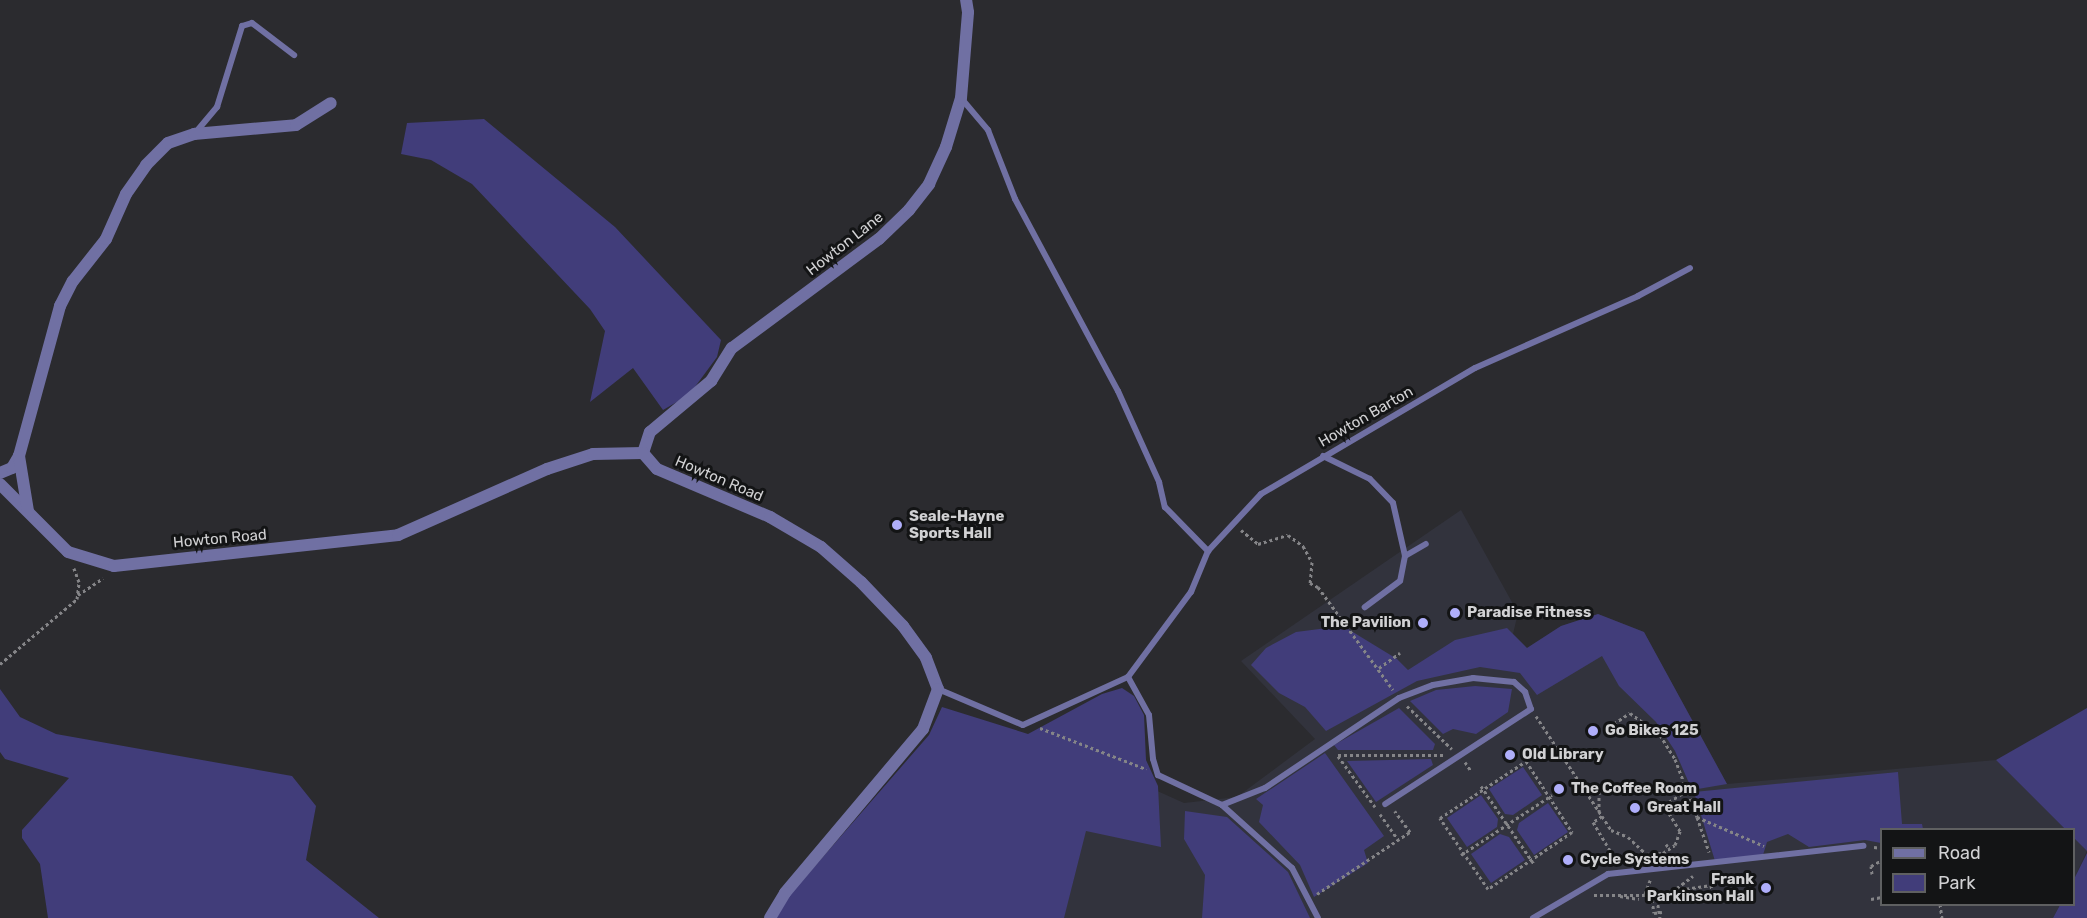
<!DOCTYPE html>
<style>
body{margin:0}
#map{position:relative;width:2087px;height:918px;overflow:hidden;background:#2b2b2f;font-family:Rubik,sans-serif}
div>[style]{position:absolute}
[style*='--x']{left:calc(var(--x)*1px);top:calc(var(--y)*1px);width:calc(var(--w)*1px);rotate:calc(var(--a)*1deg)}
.built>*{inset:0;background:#32333d}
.green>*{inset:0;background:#413d7a}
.path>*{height:3px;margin-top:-1.5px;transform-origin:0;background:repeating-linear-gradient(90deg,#858588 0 3px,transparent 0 6px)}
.lane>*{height:6px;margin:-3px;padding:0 3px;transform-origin:3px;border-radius:3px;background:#7070a3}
.street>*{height:12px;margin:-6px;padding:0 6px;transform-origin:6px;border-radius:6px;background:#7070a3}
.path-bridge>*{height:3px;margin-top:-1.5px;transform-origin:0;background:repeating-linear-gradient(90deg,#858588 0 3px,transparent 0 6px)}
.dots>*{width:16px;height:16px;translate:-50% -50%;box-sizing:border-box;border:3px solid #131415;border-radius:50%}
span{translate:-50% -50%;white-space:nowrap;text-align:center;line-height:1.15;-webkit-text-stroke:6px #131415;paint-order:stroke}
.street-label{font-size:15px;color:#d1d1d3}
.poi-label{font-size:15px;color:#d1d1d3;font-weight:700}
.left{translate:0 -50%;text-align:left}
.right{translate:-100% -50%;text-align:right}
.legend{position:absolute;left:1880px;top:828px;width:195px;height:78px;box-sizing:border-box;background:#131415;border:2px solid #5f6061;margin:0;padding:8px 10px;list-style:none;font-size:18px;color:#d1d1d3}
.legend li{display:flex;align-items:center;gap:12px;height:30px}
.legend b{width:30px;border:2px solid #5f6061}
</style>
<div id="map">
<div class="built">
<i style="clip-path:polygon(1461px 510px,1518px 613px,1513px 634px,1527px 648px,1561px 626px,1598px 614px,1644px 632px,1727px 784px,1996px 760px,2065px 829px,1882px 830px,1882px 904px,2060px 905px,2053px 918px,780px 918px,1055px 745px,1184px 803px,1237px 797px,1315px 739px,1241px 661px)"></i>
<i style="clip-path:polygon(2074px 838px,2087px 851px,2074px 879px)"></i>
</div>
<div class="green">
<i style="clip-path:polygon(484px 119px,615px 227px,721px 340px,717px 357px,689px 395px,663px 410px,633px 368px,590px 402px,605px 331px,590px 309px,472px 184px,431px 160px,401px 154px,407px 123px)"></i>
<i style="clip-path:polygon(1598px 614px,1644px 632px,1727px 784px,1692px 790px,1675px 751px,1656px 722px,1619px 686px,1602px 656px,1537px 695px,1520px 673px,1480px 667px,1417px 681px,1326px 731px,1305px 707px,1279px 693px,1251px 665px,1266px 648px,1296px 632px,1343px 626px,1397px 659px,1408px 670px,1455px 640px,1507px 628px,1527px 648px,1561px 626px)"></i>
<i style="clip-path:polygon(1475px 686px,1512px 689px,1508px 712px,1476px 734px,1453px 729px,1443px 734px,1410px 701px,1436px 690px)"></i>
<i style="clip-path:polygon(1122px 688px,1134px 696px,1144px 715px,1146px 760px,1158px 786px,1161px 847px,1086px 831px,1064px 918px,776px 918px,788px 897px,929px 735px,942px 707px,1028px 734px,1102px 694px)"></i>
<i style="clip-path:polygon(0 689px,20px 717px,56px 734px,292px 776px,316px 806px,306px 860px,379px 918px,48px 918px,40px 864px,22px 838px,22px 830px,69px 778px,5px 759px,0 752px)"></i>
<i style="clip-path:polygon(1399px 708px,1435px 744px,1433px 750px,1338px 750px,1334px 745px)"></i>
<i style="clip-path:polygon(2087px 708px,2087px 851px,2074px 838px,2074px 830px,2065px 829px,1996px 760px)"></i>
<i style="clip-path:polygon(1325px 753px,1384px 836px,1364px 850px,1368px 863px,1314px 897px,1300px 865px,1259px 822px,1263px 805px,1256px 799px)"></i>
<i style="clip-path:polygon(1431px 759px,1433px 765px,1376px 802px,1347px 761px)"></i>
<i style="clip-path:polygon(1523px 767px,1542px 795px,1513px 815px,1505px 814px,1489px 789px)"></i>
<i style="clip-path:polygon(1898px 772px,1902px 824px,1922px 824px,1923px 829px,1882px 830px,1881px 843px,1865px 840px,1809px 847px,1788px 834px,1767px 842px,1763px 855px,1715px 861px,1694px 792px)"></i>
<i style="clip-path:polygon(1481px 795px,1498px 819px,1497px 827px,1467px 847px,1447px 818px)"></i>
<i style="clip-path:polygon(1548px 803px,1568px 832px,1534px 855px,1517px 830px,1519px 823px)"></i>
<i style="clip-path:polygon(1185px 811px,1227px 817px,1288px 872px,1310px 918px,1202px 918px,1205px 875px,1184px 839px)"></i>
<i style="clip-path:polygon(1500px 834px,1509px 837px,1525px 860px,1491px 883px,1471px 854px)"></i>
<i style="clip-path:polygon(2087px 853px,2087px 918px,2053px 918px,2060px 905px,2074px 904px,2074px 879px)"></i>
</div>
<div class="path">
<i style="--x:1241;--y:530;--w:22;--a:39"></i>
<i style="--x:1258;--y:544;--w:31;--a:-17"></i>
<i style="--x:1288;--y:535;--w:19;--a:36"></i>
<i style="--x:1303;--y:546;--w:18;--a:61"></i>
<i style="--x:1312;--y:562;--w:21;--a:95"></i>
<i style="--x:1310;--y:583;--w:9;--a:27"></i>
<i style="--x:1318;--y:587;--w:127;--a:53.9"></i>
<i style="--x:78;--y:595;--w:30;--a:-34"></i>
<i style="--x:0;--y:664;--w:101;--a:-40.2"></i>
<i style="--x:77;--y:599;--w:17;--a:-83"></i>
<i style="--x:79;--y:582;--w:15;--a:-110"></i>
<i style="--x:1379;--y:668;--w:26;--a:-36"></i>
<i style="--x:1407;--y:706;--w:62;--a:43.7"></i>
<i style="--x:1536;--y:716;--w:120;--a:56.6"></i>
<i style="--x:1602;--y:816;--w:11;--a:146"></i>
<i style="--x:1593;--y:822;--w:49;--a:59.2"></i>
<i style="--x:1609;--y:727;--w:25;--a:-34"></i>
<i style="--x:1630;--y:713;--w:37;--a:36"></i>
<i style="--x:1660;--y:735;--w:28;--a:58"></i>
<i style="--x:1675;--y:759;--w:62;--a:69.2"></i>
<i style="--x:1697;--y:817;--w:73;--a:23.4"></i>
<i style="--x:1040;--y:728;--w:114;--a:21.1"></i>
<i style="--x:1338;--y:755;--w:105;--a:0"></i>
<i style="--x:1338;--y:756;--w:63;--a:54"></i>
<i style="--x:1526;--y:761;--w:85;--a:57.1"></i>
<i style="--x:1572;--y:832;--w:102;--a:145.8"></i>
<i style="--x:1488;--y:889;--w:86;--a:-124.1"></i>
<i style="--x:1440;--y:818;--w:103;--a:-33.5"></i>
<i style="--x:1465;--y:762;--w:11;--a:56"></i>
<i style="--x:1481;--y:786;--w:94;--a:55.8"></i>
<i style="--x:1599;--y:812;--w:28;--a:-90"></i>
<i style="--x:1380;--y:814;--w:32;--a:55"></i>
<i style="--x:1602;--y:816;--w:17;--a:57"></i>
<i style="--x:1611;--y:830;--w:18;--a:22"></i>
<i style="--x:1628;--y:837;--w:25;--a:43"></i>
<i style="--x:1646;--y:854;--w:17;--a:-3"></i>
<i style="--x:1663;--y:853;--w:14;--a:-34"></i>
<i style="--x:1675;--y:845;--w:15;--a:-70"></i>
<i style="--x:1680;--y:831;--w:31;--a:-122"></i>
<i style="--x:1664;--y:805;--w:26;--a:-32"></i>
<i style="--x:1697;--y:817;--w:37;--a:71"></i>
<i style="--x:1666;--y:844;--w:7;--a:56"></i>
<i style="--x:1874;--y:847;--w:8;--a:7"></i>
<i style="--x:1461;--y:855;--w:109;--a:-33.4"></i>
<i style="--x:1872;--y:874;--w:8;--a:-97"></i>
<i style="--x:1871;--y:866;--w:13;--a:-29"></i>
<i style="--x:1677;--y:888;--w:20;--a:-37"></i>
<i style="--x:1656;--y:893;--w:25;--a:81"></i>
<i style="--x:1317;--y:894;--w:112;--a:-33.7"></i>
<i style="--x:1410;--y:832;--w:26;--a:-126"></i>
<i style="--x:1645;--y:894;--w:15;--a:-70"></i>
<i style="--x:1651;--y:894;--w:19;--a:81"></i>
<i style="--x:1594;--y:895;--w:51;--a:0"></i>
<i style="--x:1645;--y:895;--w:67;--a:-8.6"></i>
<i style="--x:1711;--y:885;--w:16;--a:83"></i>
<i style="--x:1620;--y:896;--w:19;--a:9"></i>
<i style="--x:1871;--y:899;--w:11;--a:-10"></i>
<i style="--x:1940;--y:904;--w:14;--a:82"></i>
</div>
<div class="lane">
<i style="--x:961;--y:98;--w:42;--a:49.8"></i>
<i style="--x:988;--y:130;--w:74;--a:68.6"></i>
<i style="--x:1015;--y:199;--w:218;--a:61.8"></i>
<i style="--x:1118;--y:391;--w:100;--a:65.7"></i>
<i style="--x:1159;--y:482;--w:26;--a:77"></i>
<i style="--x:1165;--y:507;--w:62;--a:45.7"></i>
<i style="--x:196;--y:132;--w:33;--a:-50"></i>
<i style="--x:217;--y:107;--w:85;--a:-72.8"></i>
<i style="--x:242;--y:26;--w:10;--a:-17"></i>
<i style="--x:252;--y:23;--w:53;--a:37.3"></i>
<i style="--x:1323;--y:456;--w:52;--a:26.1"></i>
<i style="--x:1370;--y:479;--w:33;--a:46"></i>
<i style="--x:1393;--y:503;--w:54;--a:77.2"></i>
<i style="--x:1405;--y:556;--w:25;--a:101"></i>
<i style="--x:1400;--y:581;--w:44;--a:143.4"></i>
<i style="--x:1405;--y:556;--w:24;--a:-30"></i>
<i style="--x:1128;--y:677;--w:106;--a:-53.5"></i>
<i style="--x:1191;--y:592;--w:44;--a:-67.5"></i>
<i style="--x:1208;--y:551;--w:78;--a:-47.1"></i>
<i style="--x:1261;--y:494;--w:248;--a:-30.5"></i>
<i style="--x:1475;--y:368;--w:178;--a:-23.8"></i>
<i style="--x:1638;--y:296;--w:59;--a:-28.3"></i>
<i style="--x:938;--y:689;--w:92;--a:23"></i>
<i style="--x:1023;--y:725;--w:115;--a:-24.6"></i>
<i style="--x:1128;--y:677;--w:43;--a:61.1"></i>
<i style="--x:1149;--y:715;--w:44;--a:84.8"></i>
<i style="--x:1153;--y:759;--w:17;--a:73"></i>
<i style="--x:1158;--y:775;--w:71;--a:25.1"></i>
<i style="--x:1222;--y:805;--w:94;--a:42"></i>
<i style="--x:1292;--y:868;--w:56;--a:62.5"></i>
<i style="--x:1222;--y:805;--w:46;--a:-21.6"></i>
<i style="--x:1265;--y:788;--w:161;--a:-33.9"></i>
<i style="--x:1399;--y:698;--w:36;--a:-21"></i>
<i style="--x:1433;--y:685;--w:41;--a:-9.9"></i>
<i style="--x:1473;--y:678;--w:41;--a:5.6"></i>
<i style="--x:1514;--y:682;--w:15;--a:42"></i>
<i style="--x:1525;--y:692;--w:18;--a:71"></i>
<i style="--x:1531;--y:709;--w:174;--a:146.9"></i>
<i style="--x:1533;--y:918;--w:87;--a:-30.4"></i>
<i style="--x:1608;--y:874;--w:257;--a:-6.3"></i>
</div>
<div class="street">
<i style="--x:643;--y:453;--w:22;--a:-72"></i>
<i style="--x:650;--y:432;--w:80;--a:-39.9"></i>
<i style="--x:711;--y:381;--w:39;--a:-58"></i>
<i style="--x:732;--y:348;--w:183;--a:-36.6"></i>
<i style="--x:879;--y:239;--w:42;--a:-44"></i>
<i style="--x:909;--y:210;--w:33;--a:-52"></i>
<i style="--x:929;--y:184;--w:41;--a:-65.3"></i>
<i style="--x:946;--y:147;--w:51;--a:-73"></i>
<i style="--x:961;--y:98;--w:86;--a:-85.3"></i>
<i style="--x:968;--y:12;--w:12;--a:-99"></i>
<i style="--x:0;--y:473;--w:13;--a:-23"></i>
<i style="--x:12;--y:468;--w:14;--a:-60"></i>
<i style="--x:0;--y:484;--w:96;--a:45"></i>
<i style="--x:68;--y:552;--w:48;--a:16.9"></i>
<i style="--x:114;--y:566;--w:286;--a:-6.2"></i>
<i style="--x:398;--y:535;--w:163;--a:-23.9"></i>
<i style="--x:547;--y:469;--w:48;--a:-18.1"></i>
<i style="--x:593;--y:454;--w:50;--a:-1.1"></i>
<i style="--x:643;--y:453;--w:21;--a:49"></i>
<i style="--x:657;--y:469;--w:123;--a:23"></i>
<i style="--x:770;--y:517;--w:59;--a:30.5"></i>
<i style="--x:821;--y:547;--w:53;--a:41.2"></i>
<i style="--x:861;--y:582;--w:61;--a:46.3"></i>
<i style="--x:903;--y:626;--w:39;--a:54"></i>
<i style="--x:926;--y:658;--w:33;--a:69"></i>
<i style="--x:938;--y:689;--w:43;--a:110.6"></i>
<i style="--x:923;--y:729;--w:214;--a:130.1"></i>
<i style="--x:785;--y:893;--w:29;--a:121"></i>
<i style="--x:28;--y:511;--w:56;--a:-99.3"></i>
<i style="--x:19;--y:456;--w:156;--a:-74.7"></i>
<i style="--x:60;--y:306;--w:28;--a:-63"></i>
<i style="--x:73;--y:281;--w:53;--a:-51.8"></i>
<i style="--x:106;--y:239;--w:49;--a:-66"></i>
<i style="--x:126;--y:194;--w:35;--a:-55"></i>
<i style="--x:146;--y:165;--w:31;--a:-45"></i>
<i style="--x:168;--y:143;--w:28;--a:-19"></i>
<i style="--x:194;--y:134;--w:102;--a:-5"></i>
<i style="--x:296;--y:125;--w:41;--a:-32.2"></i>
</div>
<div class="path-bridge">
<i style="--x:1654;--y:913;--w:8;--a:-7"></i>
</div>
<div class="dots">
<i style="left:897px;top:525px;background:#afaefa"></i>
<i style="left:1455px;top:613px;background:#afaefa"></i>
<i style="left:1423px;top:623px;background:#afaefa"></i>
<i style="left:1593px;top:731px;background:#afaefa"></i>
<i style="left:1510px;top:755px;background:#afaefa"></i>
<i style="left:1559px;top:789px;background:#afaefa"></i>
<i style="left:1635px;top:808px;background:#afaefa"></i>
<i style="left:1568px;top:860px;background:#afaefa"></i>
<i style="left:1766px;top:888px;background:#afaefa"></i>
</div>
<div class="street-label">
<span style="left:845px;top:244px;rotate:-38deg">Howton Lane</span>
<span style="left:1366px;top:417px;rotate:-30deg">Howton Barton</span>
<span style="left:719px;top:479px;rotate:23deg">Howton Road</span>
<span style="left:220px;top:539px;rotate:-5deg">Howton Road</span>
</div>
<div class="poi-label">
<span class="left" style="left:909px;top:525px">Seale-Hayne<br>Sports Hall</span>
<span class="left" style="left:1467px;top:613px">Paradise Fitness</span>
<span class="right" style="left:1411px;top:623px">The Pavilion</span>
<span class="left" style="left:1605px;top:731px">Go Bikes 125</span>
<span class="left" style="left:1522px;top:755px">Old Library</span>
<span class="left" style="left:1571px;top:789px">The Coffee Room</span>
<span class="left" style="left:1647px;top:808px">Great Hall</span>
<span class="left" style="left:1580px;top:860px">Cycle Systems</span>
<span class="right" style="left:1754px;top:888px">Frank<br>Parkinson Hall</span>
</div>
<ul class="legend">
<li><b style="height:8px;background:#7070a3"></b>Road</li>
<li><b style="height:16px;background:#413d7a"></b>Park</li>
</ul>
</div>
